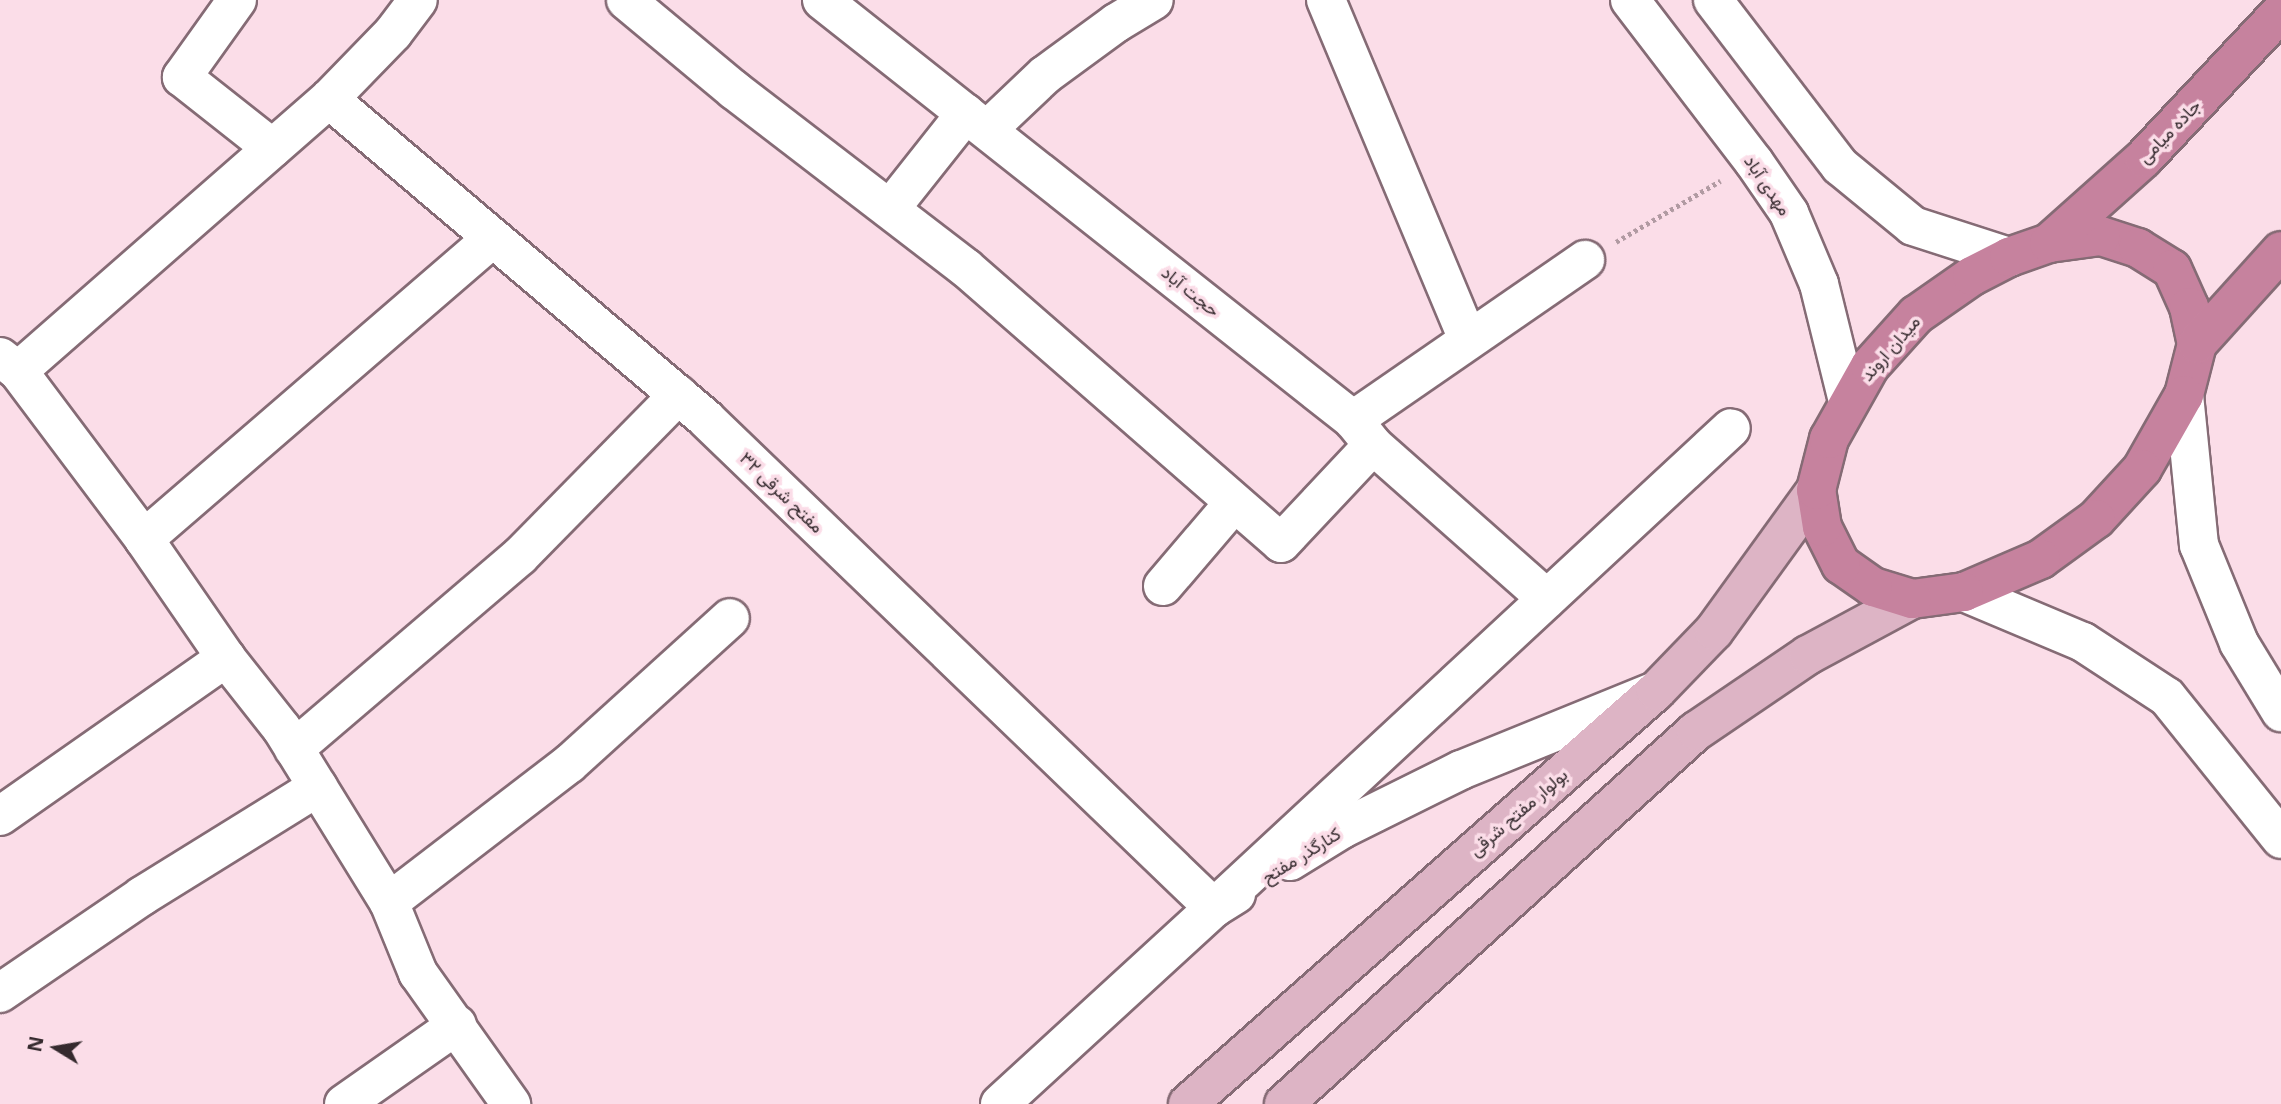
<!DOCTYPE html>
<meta charset="utf-8">
<style>
body{margin:0}
#map{position:relative;width:2281px;height:1104px;overflow:hidden;background:#fbdde8;font-family:"Noto Sans",Vazirmatn,sans-serif}
div>[style]{position:absolute}
[style*='--x']{left:calc(var(--x)*1px);top:calc(var(--y)*1px);width:calc(var(--w)*1px);rotate:calc(var(--a)*1deg)}
.path>*{height:4.5px;margin-top:-2.25px;transform-origin:0;background:repeating-linear-gradient(90deg,#b19aa2 0 3.5px,transparent 0 7px)}
.roads{filter:drop-shadow(2px 0 #856b75) drop-shadow(-2px 0 #856b75) drop-shadow(0 2px #856b75) drop-shadow(0 -2px #856b75)}
.minor>*{height:38px;margin:-19px;padding:0 19px;transform-origin:19px;border-radius:19px;background:#fff}
.major>*{height:38px;margin:-19px;padding:0 19px;transform-origin:19px;border-radius:19px;background:#ddb4c5}
.highway>*{height:38px;margin:-19px;padding:0 19px;transform-origin:19px;border-radius:19px;background:#c6829e}
span{translate:-50% -50%;white-space:nowrap;text-align:center;line-height:1.15;-webkit-text-stroke:7px #fbdde8;paint-order:stroke}
.street-label{font-size:18px;color:#352a2e}
.north{position:absolute;left:21px;top:1013px;width:70px;height:70px;-webkit-text-stroke:5px #fbdde8;paint-order:stroke;rotate:281deg;font-size:19px;font-weight:700;line-height:28px;text-align:center;color:#352a2e}
.north::after{content:'';display:block;margin:auto;width:24px;height:32px;background:#352a2e;clip-path:polygon(50% 0,100% 100%,50% 72%,0 100%)}
</style>
<div id="map">
<div class="path">
<i style="--x:1616;--y:242;--w:121;--a:-30.4"></i>
</div>
<div class="roads">
<div class="minor">
<i style="--x:237;--y:0;--w:95;--a:125.5"></i>
<i style="--x:182;--y:77;--w:115;--a:38.3"></i>
<i style="--x:626;--y:0;--w:141;--a:39.8"></i>
<i style="--x:734;--y:90;--w:292;--a:37.5"></i>
<i style="--x:966;--y:268;--w:418;--a:41.1"></i>
<i style="--x:1281;--y:543;--w:134;--a:-46.8"></i>
<i style="--x:822;--y:0;--w:677;--a:38.34"></i>
<i style="--x:1353;--y:420;--w:32;--a:51"></i>
<i style="--x:1373;--y:445;--w:232;--a:41.5"></i>
<i style="--x:1326;--y:0;--w:368;--a:67.3"></i>
<i style="--x:1630;--y:0;--w:204;--a:52.6"></i>
<i style="--x:1754;--y:162;--w:62;--a:55.5"></i>
<i style="--x:1789;--y:213;--w:77;--a:67.1"></i>
<i style="--x:1819;--y:284;--w:121;--a:76.1"></i>
<i style="--x:1713;--y:0;--w:209;--a:52.6"></i>
<i style="--x:1840;--y:166;--w:94;--a:39.4"></i>
<i style="--x:1913;--y:226;--w:101;--a:17.9"></i>
<i style="--x:329;--y:99;--w:494;--a:40.3"></i>
<i style="--x:706;--y:419;--w:705;--a:43.91"></i>
<i style="--x:1214;--y:908;--w:705;--a:-42.87"></i>
<i style="--x:988;--y:129;--w:79;--a:-43.5"></i>
<i style="--x:1045;--y:75;--w:88;--a:-36.2"></i>
<i style="--x:1116;--y:23;--w:44;--a:-31.2"></i>
<i style="--x:890;--y:209;--w:122;--a:-51.6"></i>
<i style="--x:0;--y:357;--w:23;--a:38"></i>
<i style="--x:18;--y:371;--w:210;--a:53.1"></i>
<i style="--x:144;--y:539;--w:145;--a:55.4"></i>
<i style="--x:226;--y:658;--w:90;--a:51.7"></i>
<i style="--x:282;--y:729;--w:203;--a:58.3"></i>
<i style="--x:389;--y:902;--w:77;--a:67.8"></i>
<i style="--x:418;--y:973;--w:161;--a:54.6"></i>
<i style="--x:18;--y:371;--w:413;--a:-41.2"></i>
<i style="--x:329;--y:99;--w:92;--a:-45.9"></i>
<i style="--x:393;--y:33;--w:41;--a:-52.9"></i>
<i style="--x:2184;--y:395;--w:151;--a:84.3"></i>
<i style="--x:2199;--y:545;--w:106;--a:67.8"></i>
<i style="--x:2239;--y:643;--w:81;--a:58.7"></i>
<i style="--x:1353;--y:420;--w:282;--a:-34.6"></i>
<i style="--x:144;--y:539;--w:459;--a:-40.8"></i>
<i style="--x:1163;--y:586;--w:109;--a:-49.5"></i>
<i style="--x:1964;--y:592;--w:129;--a:22.8"></i>
<i style="--x:2083;--y:642;--w:100;--a:33.2"></i>
<i style="--x:2167;--y:697;--w:182;--a:51.2"></i>
<i style="--x:294;--y:749;--w:297;--a:-40.5"></i>
<i style="--x:520;--y:556;--w:226;--a:-45.5"></i>
<i style="--x:0;--y:816;--w:276;--a:-35"></i>
<i style="--x:1290;--y:861;--w:61;--a:-31.6"></i>
<i style="--x:1342;--y:829;--w:133;--a:-26.4"></i>
<i style="--x:1461;--y:770;--w:205;--a:-22.1"></i>
<i style="--x:389;--y:902;--w:227;--a:-37.5"></i>
<i style="--x:569;--y:764;--w:217;--a:-42.2"></i>
<i style="--x:0;--y:993;--w:172;--a:-34.3"></i>
<i style="--x:142;--y:896;--w:207;--a:-31.8"></i>
<i style="--x:344;--y:1104;--w:138;--a:-35"></i>
<i style="--x:1000;--y:1104;--w:290;--a:-42.5"></i>
<i style="--x:1214;--y:908;--w:26;--a:-32"></i>
</div>
<div class="major">
<i style="--x:1188;--y:1104;--w:624;--a:-41.43"></i>
<i style="--x:1656;--y:691;--w:83;--a:-46"></i>
<i style="--x:1714;--y:631;--w:174;--a:-54.1"></i>
<i style="--x:1284;--y:1104;--w:556;--a:-42.16"></i>
<i style="--x:1696;--y:731;--w:135;--a:-34.2"></i>
<i style="--x:1808;--y:655;--w:118;--a:-28.3"></i>
</div>
<div class="highway">
<i style="--x:2101;--y:236;--w:39;--a:18"></i>
<i style="--x:2138;--y:248;--w:40;--a:32"></i>
<i style="--x:2172;--y:269;--w:42;--a:65.9"></i>
<i style="--x:2189;--y:307;--w:38;--a:78"></i>
<i style="--x:2197;--y:344;--w:53;--a:104.3"></i>
<i style="--x:2184;--y:395;--w:85;--a:119.6"></i>
<i style="--x:2142;--y:469;--w:68;--a:132.6"></i>
<i style="--x:2096;--y:519;--w:68;--a:144"></i>
<i style="--x:2041;--y:559;--w:84;--a:156.8"></i>
<i style="--x:1964;--y:592;--w:52;--a:172.3"></i>
<i style="--x:1912;--y:599;--w:41;--a:-162.9"></i>
<i style="--x:1873;--y:587;--w:39;--a:-145"></i>
<i style="--x:1841;--y:565;--w:42;--a:-116.6"></i>
<i style="--x:1822;--y:527;--w:37;--a:-99"></i>
<i style="--x:1816;--y:490;--w:53;--a:-75.7"></i>
<i style="--x:1829;--y:439;--w:84;--a:-60.7"></i>
<i style="--x:1870;--y:366;--w:69;--a:-48"></i>
<i style="--x:1916;--y:315;--w:68;--a:-34.9"></i>
<i style="--x:1972;--y:276;--w:42;--a:-27.2"></i>
<i style="--x:2009;--y:257;--w:42;--a:-19.3"></i>
<i style="--x:2049;--y:243;--w:52;--a:-7.7"></i>
<i style="--x:2049;--y:243;--w:127;--a:-41.8"></i>
<i style="--x:2144;--y:158;--w:200;--a:-46.8"></i>
<i style="--x:2197;--y:344;--w:125;--a:-47.9"></i>
</div>
</div>
<div class="street-label">
<span style="left:2169px;top:131px;rotate:-46deg">جاده میامی</span>
<span style="left:1768px;top:185px;rotate:56deg">مهدی آباد</span>
<span style="left:1191px;top:291px;rotate:39deg">حجت آباد</span>
<span style="left:1890px;top:348px;rotate:-49deg">میدان اروند</span>
<span style="left:782px;top:492px;rotate:44deg">مفتح شرقی ۳۲</span>
<span style="left:1518px;top:812px;rotate:-41deg">بولوار مفتح شرقی</span>
<span style="left:1301px;top:855px;rotate:-32deg">کنارگذر مفتح</span>
</div>
<div class="north">N</div>
</div>
